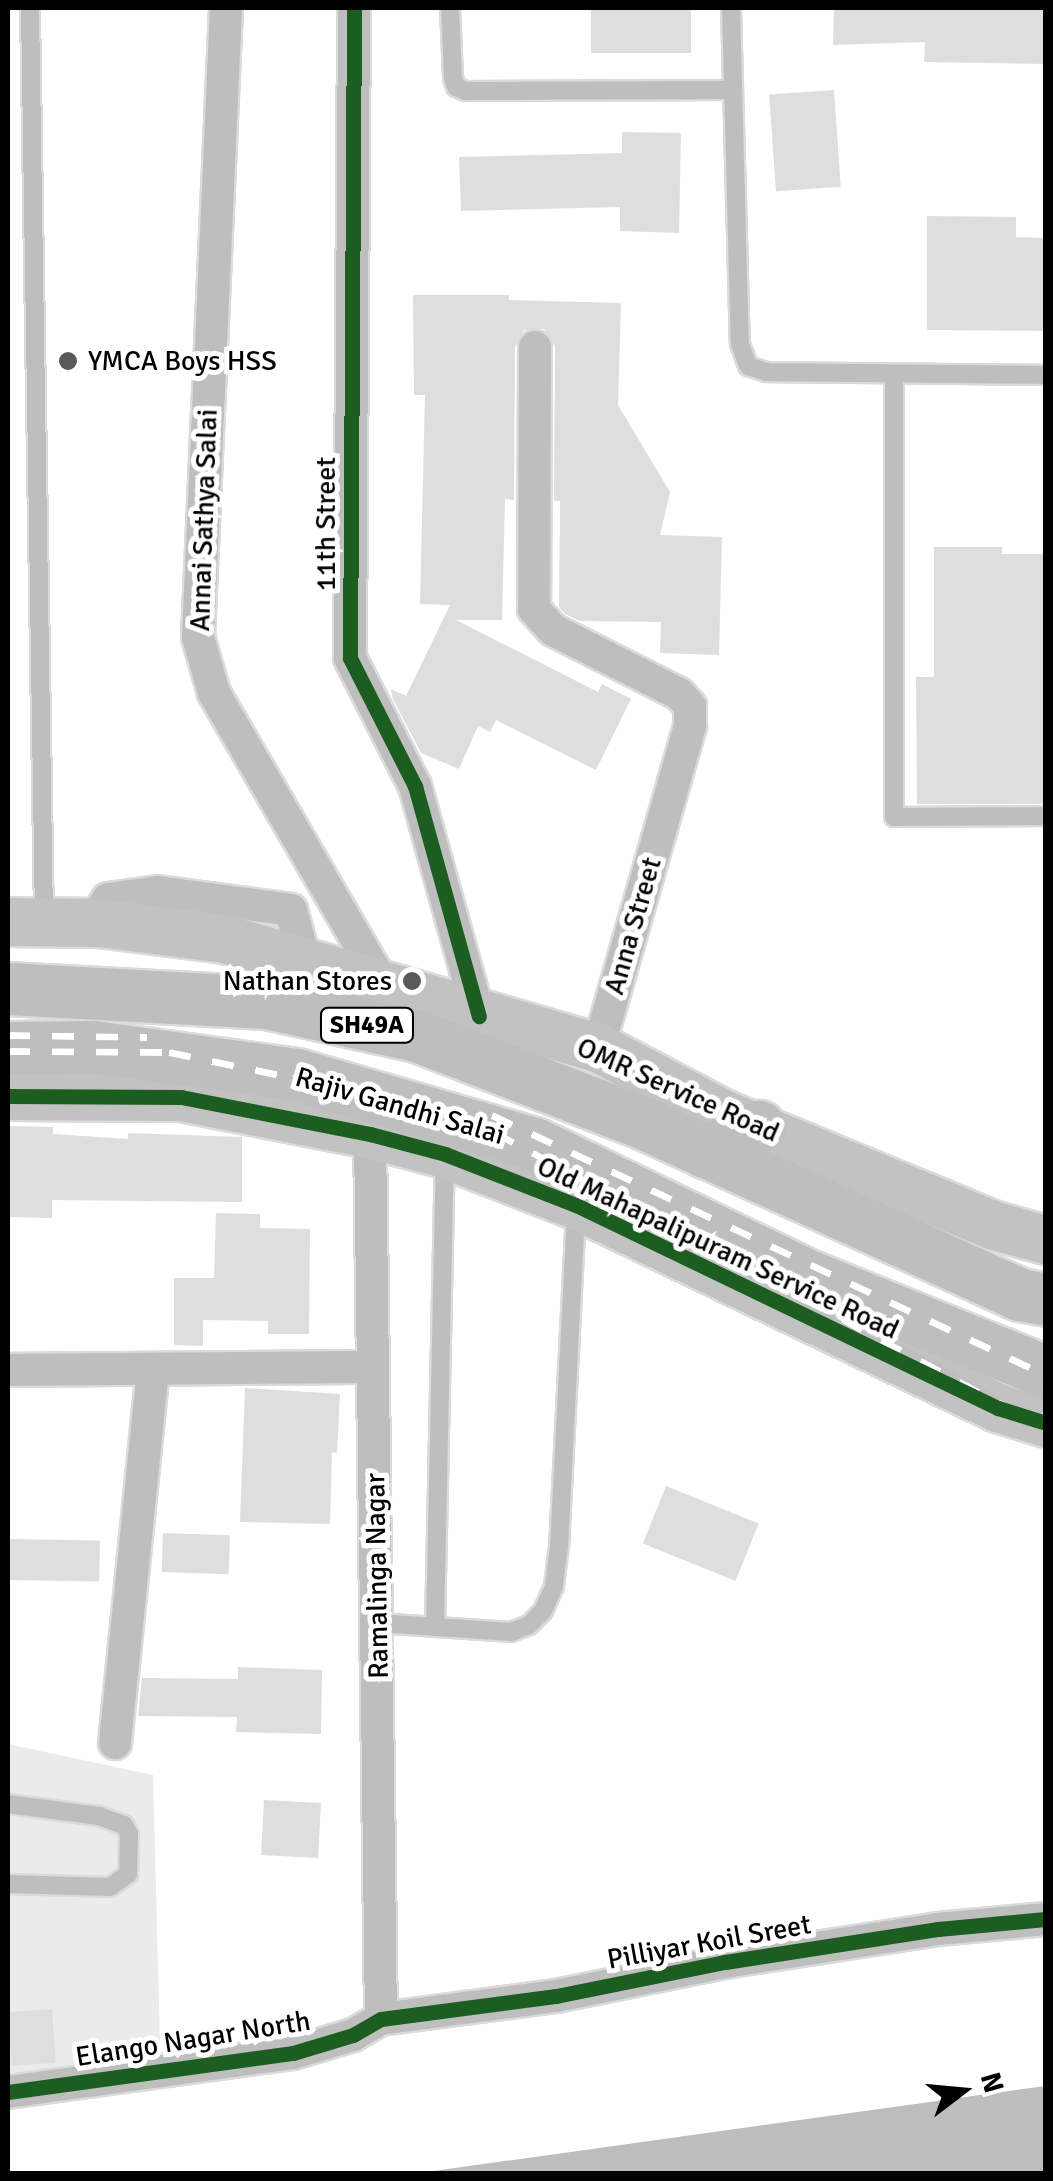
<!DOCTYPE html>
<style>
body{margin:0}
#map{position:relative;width:1053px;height:2181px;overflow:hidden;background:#fff;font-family:Signika,sans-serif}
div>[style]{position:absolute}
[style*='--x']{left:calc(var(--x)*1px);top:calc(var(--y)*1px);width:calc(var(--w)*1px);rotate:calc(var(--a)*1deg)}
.green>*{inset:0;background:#ebebeb}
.water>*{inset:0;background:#bdbdbd}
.building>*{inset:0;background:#dedede;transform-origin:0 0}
.roads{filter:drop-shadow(2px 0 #dbdbdb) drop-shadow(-2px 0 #dbdbdb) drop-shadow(0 2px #dbdbdb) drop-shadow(0 -2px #dbdbdb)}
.lane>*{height:18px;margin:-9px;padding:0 9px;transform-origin:9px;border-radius:9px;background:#bebebe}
.street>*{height:32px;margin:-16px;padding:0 16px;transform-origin:16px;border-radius:16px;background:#bebebe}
.secondary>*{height:48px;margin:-24px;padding:0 24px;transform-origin:24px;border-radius:24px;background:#c2c2c2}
.primary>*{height:52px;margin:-26px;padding:0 26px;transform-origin:26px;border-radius:26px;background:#bebebe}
.rail>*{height:11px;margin-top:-5.5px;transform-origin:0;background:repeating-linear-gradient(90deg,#fff 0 22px,#bebebe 0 44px);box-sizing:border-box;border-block:2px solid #bebebe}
.cycleway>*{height:15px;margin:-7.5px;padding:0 7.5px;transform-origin:7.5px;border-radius:7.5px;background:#1b5e20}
.dots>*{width:28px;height:28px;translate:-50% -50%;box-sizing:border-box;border:5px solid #fff;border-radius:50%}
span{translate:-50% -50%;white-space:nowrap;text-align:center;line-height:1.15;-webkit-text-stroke:10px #fff;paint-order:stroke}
.shield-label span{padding:2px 8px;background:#fff;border:2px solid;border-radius:8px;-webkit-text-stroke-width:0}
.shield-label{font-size:25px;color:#000;font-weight:700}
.poi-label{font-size:28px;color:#000}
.left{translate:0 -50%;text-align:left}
.right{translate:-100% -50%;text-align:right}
.street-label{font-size:28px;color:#000}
.frame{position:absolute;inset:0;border:10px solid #000;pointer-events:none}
.north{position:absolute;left:913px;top:2041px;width:100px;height:100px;-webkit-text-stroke:8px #fff;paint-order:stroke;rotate:74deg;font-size:28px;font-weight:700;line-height:40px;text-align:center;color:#000}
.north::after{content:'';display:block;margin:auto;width:35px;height:45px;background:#000;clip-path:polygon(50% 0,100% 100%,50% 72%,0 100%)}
</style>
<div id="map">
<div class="green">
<i style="clip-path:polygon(8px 1744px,153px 1775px,161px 2079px,8px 2100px)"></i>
</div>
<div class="water">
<i style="clip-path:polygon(1045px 2086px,1045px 2173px,418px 2173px,419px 2173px)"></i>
</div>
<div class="building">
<i style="left:591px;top:8px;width:100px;height:45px"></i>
<i style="clip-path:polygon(834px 8px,1046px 8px,1046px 64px,924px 62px,925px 42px,833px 45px)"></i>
<i style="left:834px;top:90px;width:97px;height:65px;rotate:86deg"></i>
<i style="clip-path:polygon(622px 132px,681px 133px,679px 233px,620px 231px,620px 207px,461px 211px,459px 157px,622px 153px)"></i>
<i style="clip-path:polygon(927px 216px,1016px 217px,1016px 237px,1046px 238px,1046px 331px,927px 330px)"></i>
<i style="clip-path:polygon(413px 295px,509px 295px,509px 300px,621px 303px,618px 405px,670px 492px,660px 535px,722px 537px,719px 655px,660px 653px,661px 622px,580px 621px,565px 614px,559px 607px,560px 501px,554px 501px,555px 346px,544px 329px,524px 330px,515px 347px,514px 500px,505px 499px,502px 620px,456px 620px,598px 692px,602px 684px,631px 699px,596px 770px,496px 720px,490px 732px,478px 726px,459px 769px,421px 753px,393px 699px,391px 689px,406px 696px,450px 605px,420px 604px,425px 395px,414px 395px)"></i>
<i style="clip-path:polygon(934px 547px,1002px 547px,1002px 554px,1046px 554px,1046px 804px,917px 804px,916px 677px,934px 677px)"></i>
<i style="clip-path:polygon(8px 1126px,53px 1127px,53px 1134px,128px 1139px,128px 1133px,242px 1137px,242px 1202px,52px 1200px,52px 1218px,8px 1217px)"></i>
<i style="clip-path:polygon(216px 1213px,260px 1214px,260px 1228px,310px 1229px,309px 1334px,268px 1334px,268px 1321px,203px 1320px,203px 1346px,174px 1345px,174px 1278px,214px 1278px)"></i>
<i style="clip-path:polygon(245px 1388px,340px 1394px,337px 1453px,332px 1452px,330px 1524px,240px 1522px)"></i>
<i style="left:666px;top:1486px;width:100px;height:62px;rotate:22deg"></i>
<i style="left:163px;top:1533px;width:67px;height:39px;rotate:2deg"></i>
<i style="left:8px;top:1539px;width:92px;height:41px;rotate:1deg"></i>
<i style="clip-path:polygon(238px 1667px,322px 1670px,321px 1734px,236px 1732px,237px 1717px,138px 1716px,142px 1678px,238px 1679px)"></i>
<i style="left:264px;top:1800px;width:57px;height:55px;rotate:3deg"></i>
<i style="left:52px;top:2009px;width:54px;height:44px;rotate:86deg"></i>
</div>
<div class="roads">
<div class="lane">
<i style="--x:30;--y:8;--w:913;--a:89.12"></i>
<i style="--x:450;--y:8;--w:70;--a:87.5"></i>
<i style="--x:453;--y:78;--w:9;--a:72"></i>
<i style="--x:456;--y:87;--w:10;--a:24"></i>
<i style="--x:465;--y:91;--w:267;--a:-0.2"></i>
<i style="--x:731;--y:8;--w:336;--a:88.5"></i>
<i style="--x:740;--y:344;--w:23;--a:70"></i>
<i style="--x:748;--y:366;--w:19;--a:18"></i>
<i style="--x:766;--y:372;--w:280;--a:0.6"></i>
<i style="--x:894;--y:374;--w:443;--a:90"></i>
<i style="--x:894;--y:817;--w:152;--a:-0.4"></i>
<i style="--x:378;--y:1623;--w:133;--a:3.9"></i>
<i style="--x:511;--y:1632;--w:19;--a:-21"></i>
<i style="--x:529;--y:1625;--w:20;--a:-45"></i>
<i style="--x:543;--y:1611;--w:27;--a:-66"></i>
<i style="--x:554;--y:1586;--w:38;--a:-83"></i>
<i style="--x:559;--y:1548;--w:340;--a:-87.1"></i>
<i style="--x:435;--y:1627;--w:469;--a:-88.8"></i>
<i style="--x:8;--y:1804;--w:92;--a:7.5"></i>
<i style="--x:99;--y:1816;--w:27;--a:20"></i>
<i style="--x:124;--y:1825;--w:10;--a:61"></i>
<i style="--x:129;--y:1834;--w:40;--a:91.4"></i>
<i style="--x:128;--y:1874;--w:22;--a:144"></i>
<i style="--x:110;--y:1887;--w:102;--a:-178.3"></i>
</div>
<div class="street">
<i style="--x:226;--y:8;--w:630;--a:92.55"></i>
<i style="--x:198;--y:637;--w:58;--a:74.1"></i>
<i style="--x:214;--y:693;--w:339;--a:59.9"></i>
<i style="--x:354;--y:8;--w:650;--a:90.35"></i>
<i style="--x:350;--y:658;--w:144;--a:63.1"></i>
<i style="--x:415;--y:786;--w:239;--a:74.5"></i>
<i style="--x:535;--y:347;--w:262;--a:90.2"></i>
<i style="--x:534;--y:609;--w:28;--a:48"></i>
<i style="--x:553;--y:630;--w:141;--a:26.9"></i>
<i style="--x:679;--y:694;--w:16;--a:47"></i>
<i style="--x:690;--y:706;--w:20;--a:90"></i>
<i style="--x:690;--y:726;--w:335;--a:105.9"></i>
<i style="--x:93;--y:923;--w:28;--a:-58"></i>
<i style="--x:108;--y:899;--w:50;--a:-8"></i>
<i style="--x:158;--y:892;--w:134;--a:7.7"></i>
<i style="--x:291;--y:910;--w:54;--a:74.9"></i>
<i style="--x:370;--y:1134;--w:885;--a:89.29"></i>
<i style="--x:8;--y:1370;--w:365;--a:-0.5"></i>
<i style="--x:115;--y:1743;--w:375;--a:-84.2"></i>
<i style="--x:8;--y:2092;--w:288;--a:-7.8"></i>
<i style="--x:293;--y:2053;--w:63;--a:-16.7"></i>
<i style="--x:353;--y:2035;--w:32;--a:-30"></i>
<i style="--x:381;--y:2019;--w:177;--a:-7.5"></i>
<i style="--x:556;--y:1996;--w:172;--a:-11.4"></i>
<i style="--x:725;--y:1962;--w:216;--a:-8.8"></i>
<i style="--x:938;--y:1929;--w:108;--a:-5.3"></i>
</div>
<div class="secondary">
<i style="--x:8;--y:922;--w:91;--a:0.6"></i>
<i style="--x:99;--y:923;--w:127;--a:7.2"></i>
<i style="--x:225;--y:939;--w:389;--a:16.3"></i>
<i style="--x:598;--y:1048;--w:141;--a:27.8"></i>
<i style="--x:723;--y:1114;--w:294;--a:22.4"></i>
<i style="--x:995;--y:1226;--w:53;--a:15.4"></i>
<i style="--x:8;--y:1096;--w:173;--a:0.3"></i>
<i style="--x:181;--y:1097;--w:193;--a:11.1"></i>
<i style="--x:370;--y:1134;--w:78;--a:14.9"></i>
<i style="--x:445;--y:1154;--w:141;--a:21.3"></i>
<i style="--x:576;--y:1205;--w:468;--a:25.7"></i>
<i style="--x:998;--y:1408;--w:50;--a:17.4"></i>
</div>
<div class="primary">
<i style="--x:8;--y:989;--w:259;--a:3.1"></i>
<i style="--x:267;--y:1003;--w:154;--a:12.4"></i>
<i style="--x:417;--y:1036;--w:244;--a:21.1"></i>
<i style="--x:645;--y:1124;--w:413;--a:24.5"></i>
<i style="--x:1021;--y:1295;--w:25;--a:11"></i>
<i style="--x:8;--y:1048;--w:85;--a:-0.7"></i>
<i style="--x:93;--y:1047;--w:206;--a:7.8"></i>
<i style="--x:297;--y:1075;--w:248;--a:16.2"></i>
<i style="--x:535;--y:1144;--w:301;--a:25.8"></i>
<i style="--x:806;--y:1275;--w:259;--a:22"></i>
<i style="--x:705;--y:1152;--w:60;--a:-24.8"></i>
</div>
</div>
<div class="rail">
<i style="--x:8;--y:1035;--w:139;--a:0.8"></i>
<i style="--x:8;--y:1051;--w:161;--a:0.4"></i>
<i style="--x:169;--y:1052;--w:292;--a:11.7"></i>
<i style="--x:455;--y:1111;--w:671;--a:28.21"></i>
<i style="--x:492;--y:1115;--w:612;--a:25.14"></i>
</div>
<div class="cycleway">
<i style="--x:354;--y:8;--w:650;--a:90.35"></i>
<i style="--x:350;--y:658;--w:144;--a:63.1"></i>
<i style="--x:415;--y:786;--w:239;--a:74.5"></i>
<i style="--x:8;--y:1096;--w:173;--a:0.3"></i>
<i style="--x:181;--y:1097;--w:193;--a:11.1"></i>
<i style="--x:370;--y:1134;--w:78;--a:14.9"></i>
<i style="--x:445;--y:1154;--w:141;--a:21.3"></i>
<i style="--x:576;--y:1205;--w:468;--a:25.7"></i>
<i style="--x:998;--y:1408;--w:50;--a:17.4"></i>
<i style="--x:8;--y:2092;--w:288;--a:-7.8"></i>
<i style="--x:293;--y:2053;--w:63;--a:-16.7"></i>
<i style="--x:353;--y:2035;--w:32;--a:-30"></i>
<i style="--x:381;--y:2019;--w:177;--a:-7.5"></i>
<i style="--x:556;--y:1996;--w:172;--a:-11.4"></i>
<i style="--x:725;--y:1962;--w:216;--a:-8.8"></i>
<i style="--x:938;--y:1929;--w:108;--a:-5.3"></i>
</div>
<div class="dots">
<i style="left:68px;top:361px;background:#595959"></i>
<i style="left:412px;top:981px;background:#595959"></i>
</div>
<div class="shield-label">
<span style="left:367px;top:1025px">SH49A</span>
</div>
<div class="poi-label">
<span class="left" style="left:88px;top:361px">YMCA Boys HSS</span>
<span class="right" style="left:392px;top:981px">Nathan Stores</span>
</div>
<div class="street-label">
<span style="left:204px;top:520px;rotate:-88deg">Annai Sathya Salai</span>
<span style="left:326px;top:524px;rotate:-90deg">11th Street</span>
<span style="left:633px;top:926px;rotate:-74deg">Anna Street</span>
<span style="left:678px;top:1090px;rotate:24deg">OMR Service Road</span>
<span style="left:400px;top:1106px;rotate:16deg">Rajiv Gandhi Salai</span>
<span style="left:718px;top:1248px;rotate:25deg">Old Mahapalipuram Service Road</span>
<span style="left:377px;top:1576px;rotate:-91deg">Ramalinga Nagar</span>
<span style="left:709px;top:1942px;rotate:-10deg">Pilliyar Koil Sreet</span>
<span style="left:193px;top:2039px;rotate:-9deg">Elango Nagar North</span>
</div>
<div class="frame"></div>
<div class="north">N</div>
</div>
